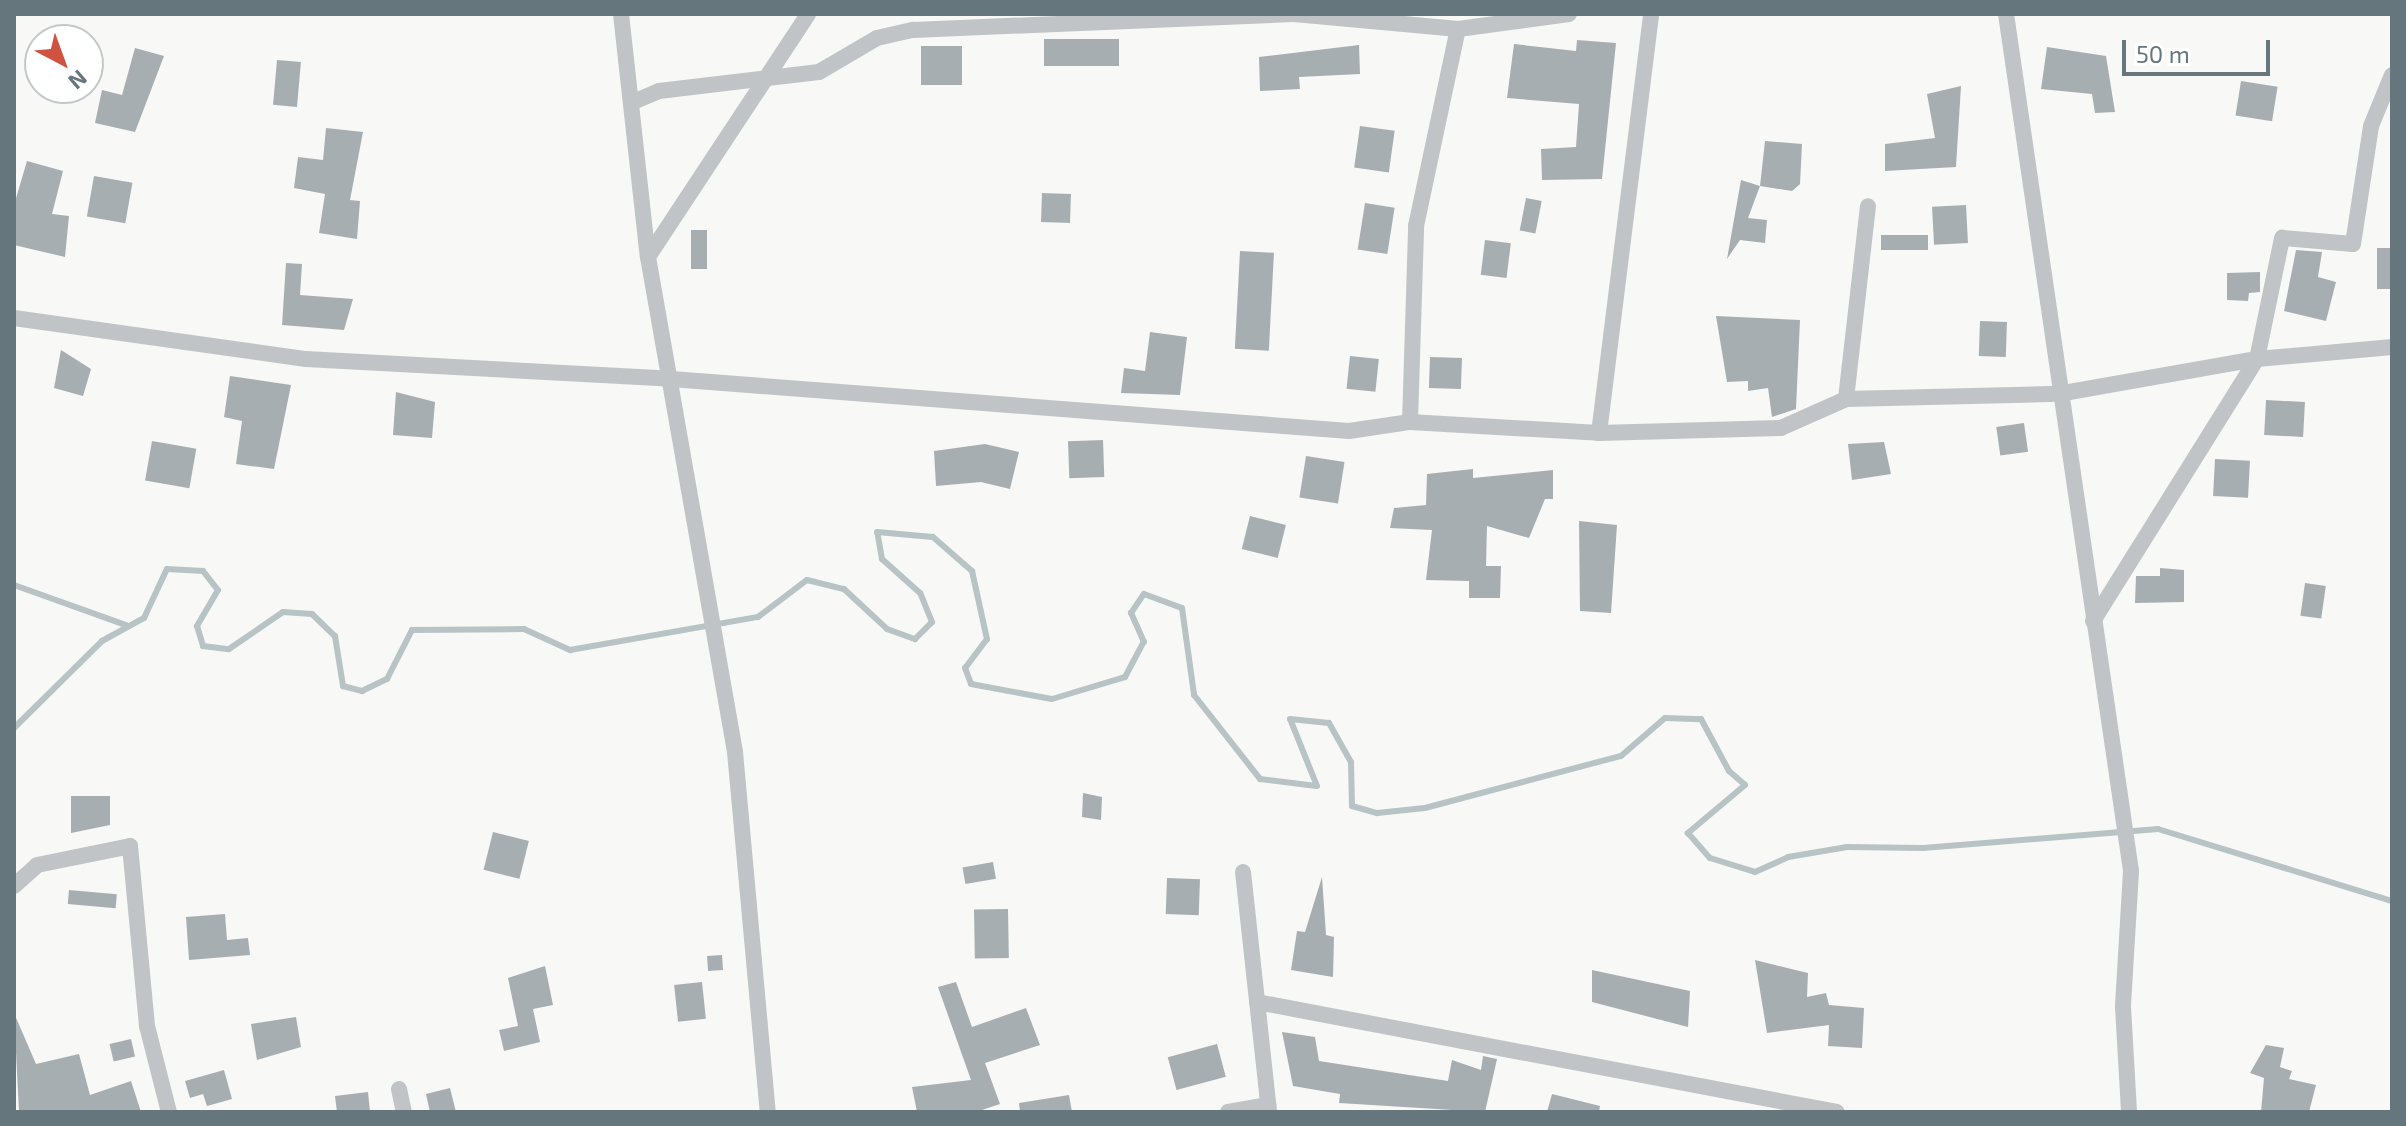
<!DOCTYPE html>
<style>
body{margin:0}
#map{position:relative;width:2406px;height:1126px;overflow:hidden;background:#f8f8f6;font-family:"Exo 2",sans-serif}
div>[style]{position:absolute}
[style*='--x']{left:calc(var(--x)*1px);top:calc(var(--y)*1px);width:calc(var(--w)*1px);rotate:calc(var(--a)*1deg)}
.stream>*{height:6px;margin:-3px;padding:0 3px;transform-origin:3px;border-radius:3px;background:#b7c3c5}
.building>*{inset:0;background:#a6aeb2;transform-origin:0 0}
.street>*{height:16px;margin:-8px;padding:0 8px;transform-origin:8px;border-radius:8px;background:#c0c4c7}
span{translate:-50% -50%;white-space:nowrap;text-align:center;line-height:1.15;-webkit-text-stroke:8px #fff;paint-order:stroke}
.frame{position:absolute;inset:0;border:16px solid #66767d;pointer-events:none}
.north{position:absolute;left:24px;top:24px;width:80px;height:80px;box-sizing:border-box;background:#fff;border:2px solid #c2c8cb;border-radius:50%;rotate:139deg;font-size:22px;font-weight:700;line-height:32px;text-align:center;color:#66767d}
.north::after{content:'';display:block;margin:auto;width:28px;height:36px;background:#cf5340;clip-path:polygon(50% 0,100% 100%,50% 72%,0 100%)}
.scale{position:absolute;left:2122px;top:40px;width:148px;height:36px;box-sizing:border-box;border:4px solid #66767d;border-top:0;padding-left:10px;font-size:24px;line-height:28px;white-space:nowrap;color:#66767d;-webkit-text-stroke:6px #fff;paint-order:stroke}
</style>
<div id="map">
<div class="stream">
<i style="--x:14;--y:585;--w:119;--a:19.7"></i>
<i style="--x:14;--y:728;--w:124;--a:-44.7"></i>
<i style="--x:102;--y:641;--w:48;--a:-28.7"></i>
<i style="--x:144;--y:618;--w:54;--a:-64.9"></i>
<i style="--x:167;--y:569;--w:36;--a:3"></i>
<i style="--x:203;--y:571;--w:24;--a:52"></i>
<i style="--x:218;--y:590;--w:42;--a:120.3"></i>
<i style="--x:197;--y:626;--w:21;--a:73"></i>
<i style="--x:203;--y:646;--w:26;--a:7"></i>
<i style="--x:229;--y:649;--w:65;--a:-34.4"></i>
<i style="--x:283;--y:612;--w:29;--a:4"></i>
<i style="--x:312;--y:614;--w:32;--a:44"></i>
<i style="--x:335;--y:636;--w:51;--a:80.9"></i>
<i style="--x:343;--y:686;--w:20;--a:15"></i>
<i style="--x:362;--y:691;--w:28;--a:-26"></i>
<i style="--x:387;--y:679;--w:55;--a:-63"></i>
<i style="--x:412;--y:630;--w:112;--a:-0.5"></i>
<i style="--x:524;--y:629;--w:51;--a:24.5"></i>
<i style="--x:570;--y:650;--w:191;--a:-10"></i>
<i style="--x:758;--y:617;--w:61;--a:-37.1"></i>
<i style="--x:807;--y:580;--w:38;--a:14"></i>
<i style="--x:844;--y:589;--w:59;--a:42.9"></i>
<i style="--x:887;--y:629;--w:30;--a:20"></i>
<i style="--x:915;--y:639;--w:24;--a:-45"></i>
<i style="--x:932;--y:622;--w:31;--a:-112"></i>
<i style="--x:920;--y:593;--w:51;--a:-138.2"></i>
<i style="--x:882;--y:559;--w:27;--a:-100"></i>
<i style="--x:877;--y:532;--w:56;--a:5.1"></i>
<i style="--x:933;--y:537;--w:52;--a:41.1"></i>
<i style="--x:972;--y:571;--w:70;--a:77.6"></i>
<i style="--x:987;--y:639;--w:36;--a:127"></i>
<i style="--x:965;--y:668;--w:17;--a:69"></i>
<i style="--x:971;--y:684;--w:82;--a:10.5"></i>
<i style="--x:1052;--y:699;--w:76;--a:-16.8"></i>
<i style="--x:1125;--y:677;--w:40;--a:-62"></i>
<i style="--x:1144;--y:642;--w:32;--a:-114"></i>
<i style="--x:1131;--y:613;--w:23;--a:-56"></i>
<i style="--x:1144;--y:594;--w:40;--a:20.2"></i>
<i style="--x:1182;--y:608;--w:88;--a:82.1"></i>
<i style="--x:1194;--y:695;--w:107;--a:51.8"></i>
<i style="--x:1260;--y:779;--w:57;--a:7"></i>
<i style="--x:1317;--y:786;--w:72;--a:-111.9"></i>
<i style="--x:1290;--y:719;--w:39;--a:6"></i>
<i style="--x:1329;--y:723;--w:45;--a:60.6"></i>
<i style="--x:1351;--y:762;--w:44;--a:88.7"></i>
<i style="--x:1352;--y:806;--w:26;--a:16"></i>
<i style="--x:1377;--y:813;--w:48;--a:-5.9"></i>
<i style="--x:1425;--y:808;--w:203;--a:-14.9"></i>
<i style="--x:1621;--y:756;--w:58;--a:-40.8"></i>
<i style="--x:1665;--y:718;--w:36;--a:2"></i>
<i style="--x:1701;--y:719;--w:59;--a:61.7"></i>
<i style="--x:1729;--y:771;--w:21;--a:41"></i>
<i style="--x:1745;--y:785;--w:75;--a:139.9"></i>
<i style="--x:1688;--y:833;--w:33;--a:49"></i>
<i style="--x:1710;--y:858;--w:47;--a:17.3"></i>
<i style="--x:1755;--y:872;--w:36;--a:-24"></i>
<i style="--x:1788;--y:857;--w:60;--a:-9.6"></i>
<i style="--x:1847;--y:847;--w:76;--a:0.8"></i>
<i style="--x:1923;--y:848;--w:236;--a:-4.6"></i>
<i style="--x:2158;--y:829;--w:245;--a:17.1"></i>
</div>
<div class="building">
<i style="left:1044px;top:39px;width:75px;height:27px"></i>
<i style="clip-path:polygon(1577px 40px,1616px 43px,1602px 179px,1542px 180px,1541px 149px,1576px 147px,1579px 104px,1507px 98px,1514px 44px,1576px 51px)"></i>
<i style="clip-path:polygon(1359px 45px,1360px 74px,1299px 77px,1300px 89px,1260px 91px,1259px 57px)"></i>
<i style="left:962px;top:46px;width:39px;height:41px;rotate:90deg"></i>
<i style="clip-path:polygon(2047px 47px,2106px 56px,2115px 112px,2095px 113px,2092px 94px,2041px 89px)"></i>
<i style="clip-path:polygon(135px 48px,164px 56px,135px 132px,95px 123px,102px 90px,122px 95px)"></i>
<i style="left:277px;top:60px;width:24px;height:45px;rotate:5deg"></i>
<i style="left:2241px;top:81px;width:37px;height:35px;rotate:9deg"></i>
<i style="clip-path:polygon(1961px 86px,1956px 167px,1885px 171px,1885px 144px,1935px 138px,1927px 94px)"></i>
<i style="left:1360px;top:126px;width:35px;height:42px;rotate:8deg"></i>
<i style="clip-path:polygon(326px 128px,363px 132px,350px 200px,360px 201px,357px 239px,319px 233px,325px 194px,294px 188px,298px 157px,323px 160px)"></i>
<i style="clip-path:polygon(1765px 141px,1802px 144px,1800px 184px,1792px 191px,1760px 186px,1748px 218px,1767px 220px,1765px 243px,1740px 240px,1727px 259px,1741px 180px,1760px 186px)"></i>
<i style="clip-path:polygon(27px 161px,63px 171px,52px 214px,69px 216px,65px 257px,14px 245px,14px 205px)"></i>
<i style="left:94px;top:176px;width:39px;height:41px;rotate:10deg"></i>
<i style="left:1042px;top:193px;width:29px;height:29px;rotate:2deg"></i>
<i style="left:1526px;top:198px;width:16px;height:33px;rotate:11deg"></i>
<i style="left:1365px;top:203px;width:30px;height:47px;rotate:9deg"></i>
<i style="left:1966px;top:205px;width:38px;height:34px;rotate:87deg"></i>
<i style="left:691px;top:230px;width:16px;height:39px"></i>
<i style="left:1928px;top:235px;width:15px;height:47px;rotate:90deg"></i>
<i style="left:1485px;top:240px;width:26px;height:35px;rotate:7deg"></i>
<i style="left:2377px;top:248px;width:15px;height:41px"></i>
<i style="clip-path:polygon(2296px 250px,2322px 252px,2318px 277px,2336px 282px,2326px 321px,2284px 311px)"></i>
<i style="left:1240px;top:251px;width:34px;height:98px;rotate:3deg"></i>
<i style="clip-path:polygon(286px 263px,302px 264px,300px 295px,353px 299px,344px 330px,282px 325px)"></i>
<i style="clip-path:polygon(2260px 272px,2260px 292px,2249px 293px,2248px 301px,2227px 300px,2227px 273px)"></i>
<i style="clip-path:polygon(1716px 316px,1800px 320px,1796px 409px,1772px 417px,1768px 388px,1748px 391px,1748px 381px,1727px 382px)"></i>
<i style="left:1980px;top:321px;width:27px;height:35px;rotate:2deg"></i>
<i style="clip-path:polygon(1150px 332px,1187px 337px,1180px 395px,1121px 393px,1124px 368px,1145px 371px)"></i>
<i style="clip-path:polygon(61px 350px,91px 369px,83px 396px,54px 388px)"></i>
<i style="left:1350px;top:356px;width:29px;height:33px;rotate:6deg"></i>
<i style="left:1430px;top:357px;width:32px;height:31px;rotate:2deg"></i>
<i style="clip-path:polygon(230px 376px,291px 385px,274px 469px,236px 464px,242px 421px,224px 417px)"></i>
<i style="clip-path:polygon(396px 392px,435px 402px,432px 438px,393px 435px)"></i>
<i style="left:2266px;top:400px;width:39px;height:35px;rotate:3deg"></i>
<i style="left:2024px;top:423px;width:29px;height:28px;rotate:82deg"></i>
<i style="left:1103px;top:440px;width:37px;height:35px;rotate:88deg"></i>
<i style="left:152px;top:441px;width:45px;height:40px;rotate:10deg"></i>
<i style="clip-path:polygon(1884px 442px,1891px 474px,1852px 480px,1848px 444px)"></i>
<i style="clip-path:polygon(985px 444px,1019px 452px,1010px 489px,981px 482px,936px 486px,934px 451px)"></i>
<i style="left:1306px;top:456px;width:39px;height:42px;rotate:9deg"></i>
<i style="left:2215px;top:459px;width:35px;height:37px;rotate:3deg"></i>
<i style="clip-path:polygon(1473px 469px,1473px 478px,1553px 470px,1553px 499px,1545px 499px,1529px 538px,1487px 526px,1486px 566px,1501px 566px,1500px 598px,1469px 598px,1469px 581px,1426px 580px,1432px 530px,1390px 528px,1394px 508px,1426px 505px,1427px 474px)"></i>
<i style="left:1250px;top:516px;width:37px;height:34px;rotate:14deg"></i>
<i style="clip-path:polygon(1579px 521px,1617px 525px,1611px 613px,1580px 611px)"></i>
<i style="clip-path:polygon(2160px 568px,2184px 570px,2184px 602px,2135px 603px,2136px 576px,2160px 576px)"></i>
<i style="left:2305px;top:583px;width:21px;height:33px;rotate:8deg"></i>
<i style="clip-path:polygon(1083px 793px,1102px 797px,1101px 820px,1082px 817px)"></i>
<i style="clip-path:polygon(71px 796px,110px 796px,110px 825px,71px 833px)"></i>
<i style="left:493px;top:832px;width:37px;height:39px;rotate:14deg"></i>
<i style="left:993px;top:862px;width:17px;height:31px;rotate:80deg"></i>
<i style="clip-path:polygon(1322px 877px,1326px 935px,1334px 937px,1333px 977px,1291px 970px,1297px 931px,1305px 932px)"></i>
<i style="left:1167px;top:878px;width:33px;height:36px;rotate:2deg"></i>
<i style="left:69px;top:890px;width:48px;height:14px;rotate:5deg"></i>
<i style="left:1008px;top:909px;width:49px;height:34px;rotate:89deg"></i>
<i style="clip-path:polygon(225px 914px,227px 940px,248px 938px,250px 955px,189px 960px,186px 917px)"></i>
<i style="left:722px;top:955px;width:15px;height:15px;rotate:86deg"></i>
<i style="clip-path:polygon(1755px 960px,1808px 973px,1807px 997px,1826px 993px,1829px 1005px,1864px 1008px,1862px 1048px,1828px 1046px,1829px 1025px,1767px 1033px)"></i>
<i style="clip-path:polygon(545px 966px,553px 1005px,533px 1009px,540px 1042px,504px 1051px,499px 1030px,518px 1026px,508px 978px)"></i>
<i style="clip-path:polygon(1592px 970px,1690px 991px,1688px 1027px,1592px 1002px)"></i>
<i style="left:702px;top:982px;width:37px;height:28px;rotate:84deg"></i>
<i style="clip-path:polygon(956px 982px,972px 1027px,1026px 1008px,1040px 1045px,985px 1063px,1000px 1104px,976px 1112px,917px 1112px,912px 1087px,971px 1080px,938px 987px)"></i>
<i style="clip-path:polygon(14px 1013px,36px 1064px,79px 1054px,90px 1095px,131px 1081px,141px 1112px,19px 1112px)"></i>
<i style="clip-path:polygon(296px 1017px,301px 1047px,257px 1060px,251px 1024px)"></i>
<i style="clip-path:polygon(1282px 1032px,1315px 1037px,1319px 1061px,1448px 1081px,1452px 1060px,1481px 1070px,1483px 1056px,1497px 1059px,1485px 1112px,1339px 1103px,1340px 1094px,1293px 1086px)"></i>
<i style="left:131px;top:1039px;width:18px;height:22px;rotate:77deg"></i>
<i style="left:1217px;top:1044px;width:34px;height:51px;rotate:75deg"></i>
<i style="clip-path:polygon(2266px 1045px,2284px 1048px,2280px 1067px,2292px 1071px,2289px 1079px,2316px 1085px,2309px 1112px,2261px 1112px,2264px 1078px,2250px 1073px)"></i>
<i style="clip-path:polygon(224px 1070px,232px 1099px,207px 1106px,203px 1094px,190px 1098px,185px 1081px)"></i>
<i style="clip-path:polygon(450px 1088px,456px 1112px,430px 1112px,426px 1094px)"></i>
<i style="clip-path:polygon(368px 1092px,370px 1112px,337px 1112px,335px 1096px)"></i>
<i style="clip-path:polygon(1552px 1094px,1600px 1106px,1599px 1112px,1547px 1112px)"></i>
<i style="clip-path:polygon(1069px 1095px,1072px 1112px,1020px 1112px,1019px 1103px)"></i>
</div>
<div class="street">
<i style="--x:621;--y:14;--w:244;--a:83.7"></i>
<i style="--x:648;--y:257;--w:503;--a:80.03"></i>
<i style="--x:735;--y:752;--w:362;--a:84.8"></i>
<i style="--x:2006;--y:14;--w:866;--a:81.7"></i>
<i style="--x:2131;--y:871;--w:136;--a:93.4"></i>
<i style="--x:2123;--y:1007;--w:105;--a:86.7"></i>
<i style="--x:633;--y:102;--w:28;--a:-23"></i>
<i style="--x:659;--y:91;--w:161;--a:-6.8"></i>
<i style="--x:819;--y:72;--w:67;--a:-30.4"></i>
<i style="--x:877;--y:38;--w:37;--a:-13"></i>
<i style="--x:913;--y:30;--w:381;--a:-2.4"></i>
<i style="--x:1294;--y:14;--w:165;--a:5.2"></i>
<i style="--x:1458;--y:29;--w:112;--a:-7.7"></i>
<i style="--x:648;--y:257;--w:291;--a:-56.6"></i>
<i style="--x:14;--y:318;--w:295;--a:8"></i>
<i style="--x:306;--y:359;--w:366;--a:3.1"></i>
<i style="--x:671;--y:379;--w:680;--a:4.39"></i>
<i style="--x:1349;--y:431;--w:62;--a:-8.4"></i>
<i style="--x:1410;--y:422;--w:189;--a:3.3"></i>
<i style="--x:1599;--y:433;--w:182;--a:-1.6"></i>
<i style="--x:1781;--y:428;--w:71;--a:-24"></i>
<i style="--x:1846;--y:399;--w:212;--a:-1.4"></i>
<i style="--x:2058;--y:394;--w:202;--a:-10"></i>
<i style="--x:2257;--y:359;--w:136;--a:-5.1"></i>
<i style="--x:1846;--y:399;--w:194;--a:-83.5"></i>
<i style="--x:1410;--y:422;--w:196;--a:-88.2"></i>
<i style="--x:1416;--y:226;--w:201;--a:-78"></i>
<i style="--x:1599;--y:433;--w:422;--a:-82.9"></i>
<i style="--x:2093;--y:621;--w:309;--a:-58"></i>
<i style="--x:2257;--y:359;--w:124;--a:-78.3"></i>
<i style="--x:2282;--y:238;--w:71;--a:4.8"></i>
<i style="--x:2353;--y:244;--w:119;--a:-81.3"></i>
<i style="--x:2371;--y:126;--w:55;--a:-67.6"></i>
<i style="--x:1243;--y:872;--w:241;--a:83.8"></i>
<i style="--x:14;--y:886;--w:31;--a:-42"></i>
<i style="--x:37;--y:865;--w:95;--a:-11.5"></i>
<i style="--x:130;--y:846;--w:181;--a:84.6"></i>
<i style="--x:147;--y:1026;--w:89;--a:75.7"></i>
<i style="--x:1257;--y:1002;--w:590;--a:10.74"></i>
<i style="--x:399;--y:1089;--w:24;--a:78"></i>
<i style="--x:1228;--y:1112;--w:41;--a:-9.9"></i>
</div>
<div class="frame"></div>
<div class="north">N</div>
<div class="scale">50 m</div>
</div>
